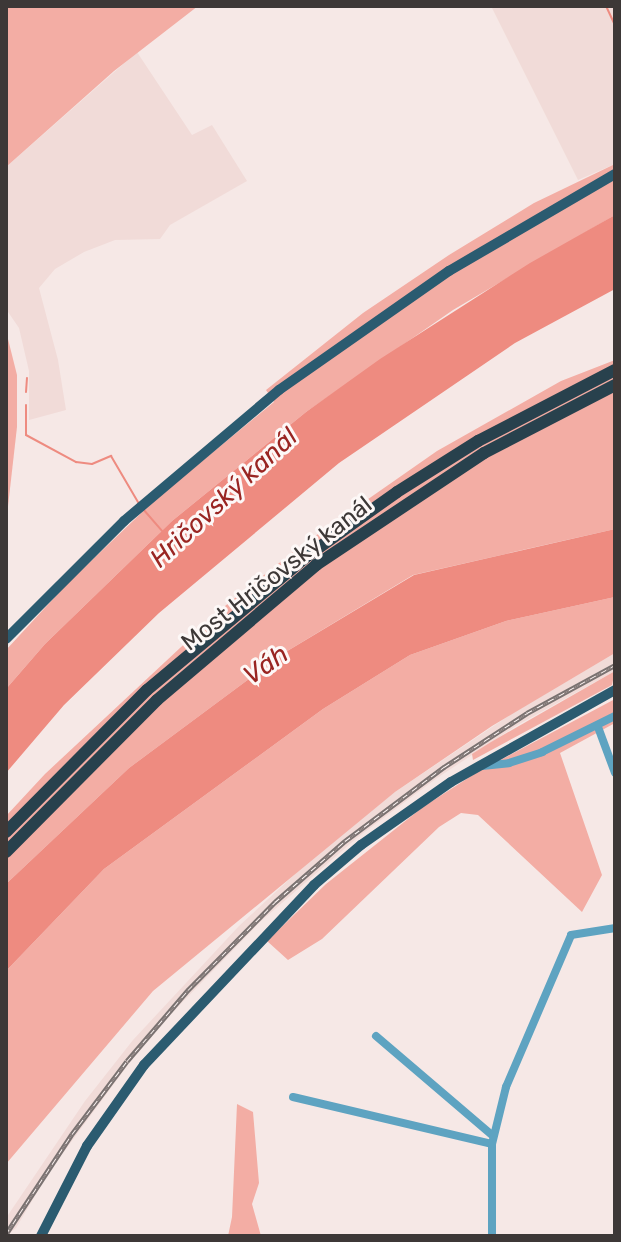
<!DOCTYPE html>
<meta charset="utf-8">
<style>
body{margin:0}
#map{position:relative;width:621px;height:1242px;overflow:hidden;background:#f6e8e6;font-family:Rubik,sans-serif}
div>[style]{position:absolute}
[style*='--x']{left:calc(var(--x)*1px);top:calc(var(--y)*1px);width:calc(var(--w)*1px);rotate:calc(var(--a)*1deg)}
.built>*{inset:0;background:#f1dbd8}
.green>*{inset:0;background:#f3ada4}
.water>*{inset:0;background:#ee8b80}
.stream>*{height:2px;margin:-1px;padding:0 1px;transform-origin:1px;border-radius:1px;background:#ee8b80}
.minor>*{height:8px;margin:-4px;padding:0 4px;transform-origin:4px;border-radius:4px;background:#5ea3c1}
.major>*{height:10px;margin:-5px;padding:0 5px;transform-origin:5px;border-radius:5px;background:#2b5b70}
.highway>*{height:12px;margin:-6px;padding:0 6px;transform-origin:6px;border-radius:6px;background:#28414d}
.rail>*{height:5px;margin-top:-2.5px;transform-origin:0;background:repeating-linear-gradient(90deg,#fdf8f7 0 6px,#7a7271 0 12px);box-sizing:border-box;border-block:2px solid #7a7271}
span{translate:-50% -50%;white-space:nowrap;text-align:center;line-height:1.15;-webkit-text-stroke:6px #fdf8f7;paint-order:stroke}
.street-label{font-size:24px;color:#3d3837}
.water-label{font-size:26px;color:#992522;font-style:italic}
.frame{position:absolute;inset:0;border:8px solid #3d3837;pointer-events:none}
</style>
<div id="map">
<div class="built">
<i style="clip-path:polygon(491px 6px,615px 6px,615px 164px,578px 180px)"></i>
<i style="clip-path:polygon(137px 52px,192px 135px,212px 125px,247px 181px,170px 225px,160px 239px,115px 240px,84px 252px,55px 269px,39px 288px,58px 360px,66px 410px,29px 420px,29px 371px,19px 328px,6px 309px,6px 167px)"></i>
<i style="clip-path:polygon(615px 653px,615px 671px,516px 726px,437px 778px,358px 837px,260px 922px,172px 1013px,130px 1062px,49px 1172px,16px 1228px,6px 1236px,6px 1218px,85px 1101px,133px 1040px,239px 926px,320px 851px,395px 792px,513px 713px)"></i>
</div>
<div class="green">
<i style="clip-path:polygon(6px 6px,198px 6px,114px 71px,6px 167px)"></i>
<i style="clip-path:polygon(615px 164px,615px 215px,453px 310px,306px 412px,172px 521px,45px 644px,6px 689px,6px 650px,67px 584px,156px 499px,274px 402px,266px 390px,363px 313px,449px 255px,534px 203px)"></i>
<i style="clip-path:polygon(6px 331px,17px 375px,17px 427px,6px 524px)"></i>
<i style="clip-path:polygon(615px 360px,615px 529px,413px 575px,284px 653px,129px 768px,6px 884px,6px 816px,45px 774px,225px 606px,298px 548px,437px 451px,561px 381px)"></i>
<i style="clip-path:polygon(615px 597px,615px 653px,492px 726px,395px 792px,153px 991px,6px 1164px,6px 971px,104px 869px,323px 709px,410px 655px,506px 621px)"></i>
<i style="clip-path:polygon(615px 671px,612px 685px,473px 760px,472px 754px,491px 742px)"></i>
<i style="clip-path:polygon(615px 699px,615px 723px,560px 753px,602px 875px,582px 912px,478px 815px,461px 813px,439px 827px,322px 939px,288px 960px,267px 941px,326px 884px,423px 807px,476px 773px)"></i>
<i style="clip-path:polygon(237px 1104px,253px 1112px,259px 1183px,252px 1204px,261px 1236px,228px 1236px,232px 1217px)"></i>
</div>
<div class="water">
<i style="clip-path:polygon(615px 215px,615px 289px,515px 343px,339px 463px,159px 613px,64px 705px,6px 773px,6px 689px,45px 644px,172px 521px,306px 412px,380px 359px,530px 263px)"></i>
<i style="clip-path:polygon(615px 529px,615px 597px,506px 621px,410px 655px,323px 709px,104px 869px,6px 971px,6px 884px,129px 768px,284px 653px,414px 575px)"></i>
</div>
<div class="stream">
<i style="--x:606;--y:6;--w:21;--a:65"></i>
<i style="--x:26;--y:392;--w:14;--a:-86"></i>
<i style="--x:26;--y:405;--w:30;--a:90"></i>
<i style="--x:26;--y:435;--w:57;--a:28.4"></i>
<i style="--x:76;--y:462;--w:16;--a:7"></i>
<i style="--x:92;--y:464;--w:21;--a:-23"></i>
<i style="--x:111;--y:456;--w:56;--a:59.7"></i>
<i style="--x:143;--y:509;--w:29;--a:49"></i>
</div>
<div class="minor">
<i style="--x:598;--y:727;--w:49;--a:69.7"></i>
<i style="--x:482;--y:766;--w:27;--a:-6"></i>
<i style="--x:509;--y:763;--w:35;--a:-18"></i>
<i style="--x:542;--y:752;--w:81;--a:-26.3"></i>
<i style="--x:376;--y:1036;--w:154;--a:40.5"></i>
<i style="--x:293;--y:1097;--w:204;--a:13.3"></i>
<i style="--x:492;--y:1236;--w:92;--a:-90"></i>
<i style="--x:492;--y:1144;--w:59;--a:-76.2"></i>
<i style="--x:506;--y:1087;--w:165;--a:-66.8"></i>
<i style="--x:571;--y:935;--w:45;--a:-9"></i>
</div>
<div class="major">
<i style="--x:6;--y:639;--w:167;--a:-45"></i>
<i style="--x:124;--y:521;--w:203;--a:-40.2"></i>
<i style="--x:279;--y:390;--w:208;--a:-35"></i>
<i style="--x:449;--y:271;--w:192;--a:-30.3"></i>
<i style="--x:41;--y:1236;--w:101;--a:-62.9"></i>
<i style="--x:87;--y:1146;--w:99;--a:-54.9"></i>
<i style="--x:144;--y:1065;--w:248;--a:-46.6"></i>
<i style="--x:314;--y:885;--w:62;--a:-40.4"></i>
<i style="--x:361;--y:845;--w:110;--a:-35"></i>
<i style="--x:451;--y:782;--w:188;--a:-29.3"></i>
</div>
<div class="highway">
<i style="--x:6;--y:832;--w:200;--a:-45.2"></i>
<i style="--x:147;--y:690;--w:209;--a:-39.9"></i>
<i style="--x:307;--y:556;--w:110;--a:-35.4"></i>
<i style="--x:397;--y:492;--w:96;--a:-32.2"></i>
<i style="--x:478;--y:441;--w:154;--a:-27.4"></i>
<i style="--x:6;--y:852;--w:214;--a:-45.2"></i>
<i style="--x:157;--y:700;--w:209;--a:-40.3"></i>
<i style="--x:316;--y:565;--w:202;--a:-33.7"></i>
<i style="--x:484;--y:453;--w:148;--a:-27.4"></i>
</div>
<div class="rail">
<i style="--x:6;--y:1234;--w:120;--a:-56.6"></i>
<i style="--x:72;--y:1134;--w:91;--a:-53"></i>
<i style="--x:127;--y:1061;--w:94;--a:-49.3"></i>
<i style="--x:188;--y:990;--w:124;--a:-45.3"></i>
<i style="--x:275;--y:902;--w:93;--a:-41.1"></i>
<i style="--x:345;--y:841;--w:124;--a:-36.8"></i>
<i style="--x:444;--y:767;--w:99;--a:-33"></i>
<i style="--x:527;--y:713;--w:100;--a:-28.6"></i>
</div>
<div class="street-label">
<span style="left:277px;top:574px;rotate:-38deg">Most Hričovský kanál</span>
</div>
<div class="water-label">
<span style="left:224px;top:498px;rotate:-43deg">Hričovský kanál</span>
<span style="left:266px;top:665px;rotate:-35deg">Váh</span>
</div>
<div class="frame"></div>
</div>
